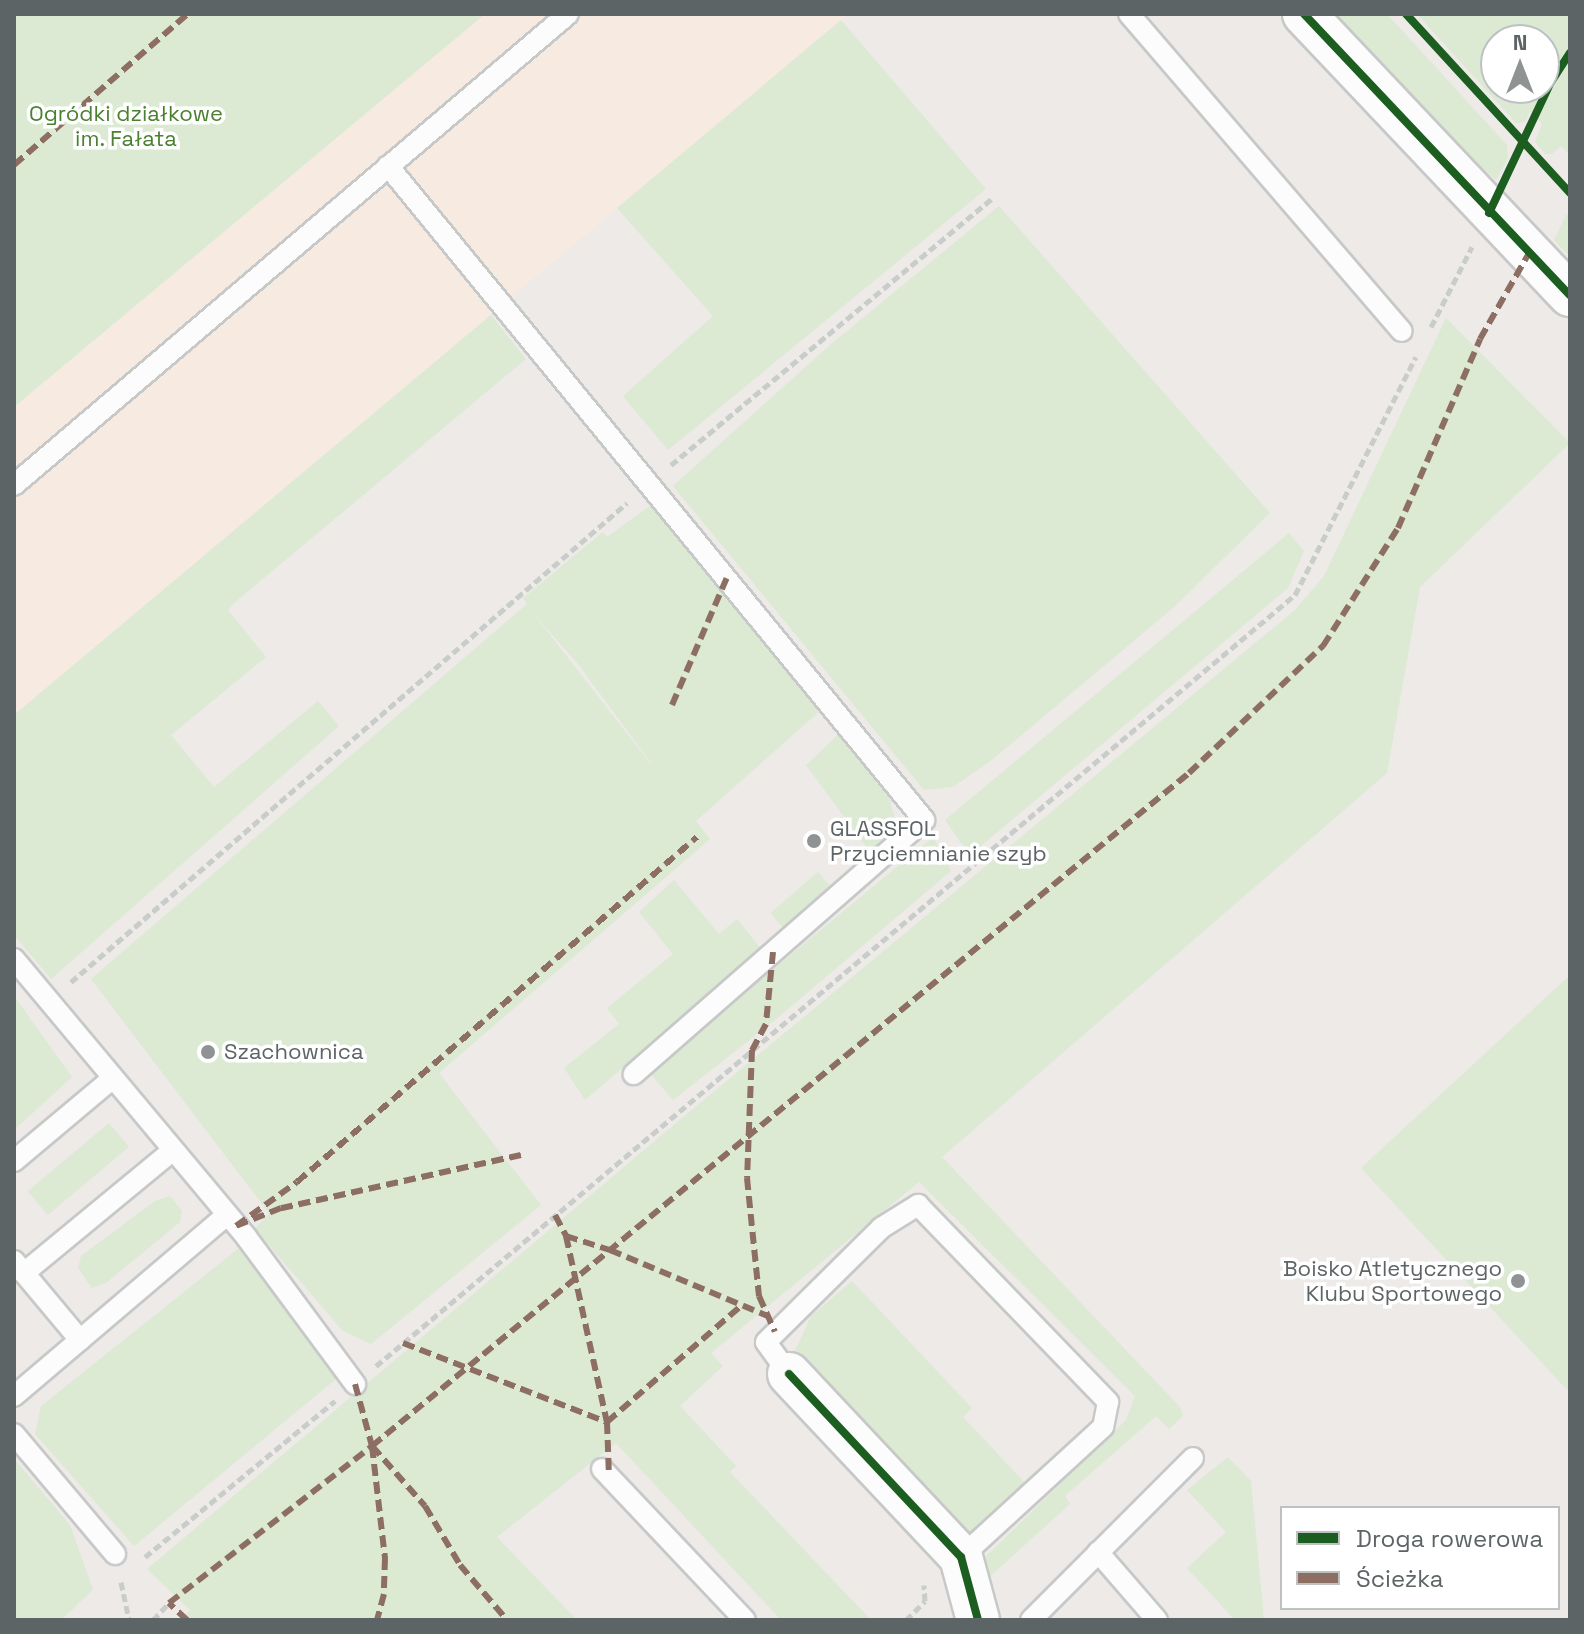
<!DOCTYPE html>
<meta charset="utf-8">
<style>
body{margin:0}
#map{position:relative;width:1584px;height:1634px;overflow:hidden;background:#edeae8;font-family:"Space Grotesk",sans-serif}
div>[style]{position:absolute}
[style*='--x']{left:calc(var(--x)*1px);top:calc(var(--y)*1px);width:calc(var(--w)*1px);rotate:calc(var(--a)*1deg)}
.commercial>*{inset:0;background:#f7eae1}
.green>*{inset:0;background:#dce9d3;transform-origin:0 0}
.path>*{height:5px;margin-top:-2.5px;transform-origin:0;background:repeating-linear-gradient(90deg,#c8cdc9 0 8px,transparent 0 12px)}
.roads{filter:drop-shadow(2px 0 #c7c8c8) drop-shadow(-2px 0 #c7c8c8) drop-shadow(0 2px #c7c8c8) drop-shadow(0 -2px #c7c8c8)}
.service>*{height:20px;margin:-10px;padding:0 10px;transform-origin:10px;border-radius:10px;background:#fcfcfc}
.minor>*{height:42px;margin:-21px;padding:0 21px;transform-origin:21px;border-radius:21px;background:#fcfcfc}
.quiet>*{height:6px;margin-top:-3px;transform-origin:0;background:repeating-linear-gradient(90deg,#8d6e63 0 12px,transparent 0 18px)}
.cycleway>*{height:8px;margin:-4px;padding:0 4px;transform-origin:4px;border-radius:4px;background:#1b5e20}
.dots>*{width:22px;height:22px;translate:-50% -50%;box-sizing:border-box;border:4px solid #fff;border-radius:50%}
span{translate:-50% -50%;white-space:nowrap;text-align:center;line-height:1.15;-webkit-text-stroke:7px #fff;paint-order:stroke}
.park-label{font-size:22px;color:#498131}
.poi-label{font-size:22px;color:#5d6466}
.left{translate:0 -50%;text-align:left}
.right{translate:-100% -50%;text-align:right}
.frame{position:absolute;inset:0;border:16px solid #5d6466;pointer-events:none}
.legend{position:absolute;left:1280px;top:1506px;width:280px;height:104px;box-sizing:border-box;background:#fff;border:2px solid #bec1c2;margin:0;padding:10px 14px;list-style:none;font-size:24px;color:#5d6466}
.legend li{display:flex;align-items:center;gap:16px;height:40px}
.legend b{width:40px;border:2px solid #bec1c2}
.north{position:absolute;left:1480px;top:24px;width:80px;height:80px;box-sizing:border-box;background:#fff;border:2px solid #bec1c2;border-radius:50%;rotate:0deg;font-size:22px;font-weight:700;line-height:32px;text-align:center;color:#5d6466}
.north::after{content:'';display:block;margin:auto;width:28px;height:36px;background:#8f9394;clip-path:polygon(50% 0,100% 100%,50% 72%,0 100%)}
</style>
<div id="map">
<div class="commercial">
<i style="clip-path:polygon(485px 14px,849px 14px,14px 715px,14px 407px)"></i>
</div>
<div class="green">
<i style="clip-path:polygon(14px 14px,485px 14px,14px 407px)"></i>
<i style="clip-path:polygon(1333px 14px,1387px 14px,1507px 145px,1508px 158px,1496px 180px,1461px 150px)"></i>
<i style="clip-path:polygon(evenodd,1417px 14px,1570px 14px,1570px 155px,1561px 146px,1552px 154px,1545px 154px,1535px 142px,1542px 124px,1530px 111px,1525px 122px,1516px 123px,1417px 14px,1496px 40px,1544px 40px,1544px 88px,1496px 88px,1496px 40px)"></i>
<i style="clip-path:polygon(841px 20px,986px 189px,668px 450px,623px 396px,713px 316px,617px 208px)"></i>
<i style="clip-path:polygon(999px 206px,1270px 513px,1174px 607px,993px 759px,953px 787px,924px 790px,673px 486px,830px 345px)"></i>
<i style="clip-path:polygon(1566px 215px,1570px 215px,1570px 257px,1554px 240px)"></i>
<i style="clip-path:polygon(491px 315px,526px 359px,234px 603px,228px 610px,266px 657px,171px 735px,214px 787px,318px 701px,339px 726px,51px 979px,14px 935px,14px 715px)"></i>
<i style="clip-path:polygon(1446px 318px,1570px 443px,1420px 587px,1387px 773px,942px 1157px,1180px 1407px,1183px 1416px,1169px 1429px,1156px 1416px,1065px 1496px,1070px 1504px,986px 1580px,979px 1563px,1126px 1420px,1135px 1396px,919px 1182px,711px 1353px,723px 1366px,680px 1406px,736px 1466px,730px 1472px,871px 1620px,781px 1620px,616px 1443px,497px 1537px,577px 1620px,181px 1620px,190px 1610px,147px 1569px,676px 1123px,1295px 610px,1324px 576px)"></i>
<i style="clip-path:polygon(evenodd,651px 505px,822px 709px,696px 821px,710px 839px,439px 1073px,541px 1205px,371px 1344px,343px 1331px,255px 1229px,269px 1213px,91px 979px,527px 604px,523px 598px,603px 532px,607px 537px,651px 505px,533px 613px,578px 664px,651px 763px,650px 763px,533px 613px)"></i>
<i style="clip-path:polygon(1289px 533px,1304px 551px,1288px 588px,970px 855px,945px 820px)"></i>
<i style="clip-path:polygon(838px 735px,889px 798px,894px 816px,888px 832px,870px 852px,806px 765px)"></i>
<i style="clip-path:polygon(933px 837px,951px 871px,781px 1015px,673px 1100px,649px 1072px)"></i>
<i style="left:818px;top:872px;width:21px;height:63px;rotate:49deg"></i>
<i style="clip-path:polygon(674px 880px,719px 934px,737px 919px,761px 949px,585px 1100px,564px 1068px,619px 1024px,607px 1008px,673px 954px,639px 912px)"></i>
<i style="clip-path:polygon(1570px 975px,1570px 1393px,1361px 1168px)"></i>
<i style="clip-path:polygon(14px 996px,72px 1077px,14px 1130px)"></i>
<i style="left:109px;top:1123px;width:31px;height:106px;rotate:50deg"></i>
<i style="clip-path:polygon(170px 1196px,182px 1211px,180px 1222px,106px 1283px,92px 1288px,78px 1268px,81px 1256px,155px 1201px)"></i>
<i style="clip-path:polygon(239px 1248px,336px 1379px,134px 1546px,35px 1434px,41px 1406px)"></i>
<i style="clip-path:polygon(852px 1281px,972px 1408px,963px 1417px,1027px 1485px,967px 1540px,795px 1351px,811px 1316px)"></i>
<i style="clip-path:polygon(1228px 1457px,1251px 1481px,1264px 1620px,1235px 1620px,1187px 1568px,1226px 1532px,1187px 1490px)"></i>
<i style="clip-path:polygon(14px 1459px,70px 1525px,93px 1590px,61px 1620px,14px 1620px)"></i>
</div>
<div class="path">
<i style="--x:1431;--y:327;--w:90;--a:-62.9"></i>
<i style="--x:671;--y:465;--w:418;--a:-39.7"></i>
<i style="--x:71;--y:982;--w:734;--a:-40.75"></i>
<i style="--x:376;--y:1366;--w:1200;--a:-40"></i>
<i style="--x:1295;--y:595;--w:267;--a:-63.1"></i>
<i style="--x:145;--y:1557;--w:246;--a:-39.4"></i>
<i style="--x:121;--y:1582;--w:39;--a:78"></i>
<i style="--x:153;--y:1620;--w:23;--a:-47"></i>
<i style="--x:906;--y:1620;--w:27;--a:-45"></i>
<i style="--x:925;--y:1601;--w:16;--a:-94"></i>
</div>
<div class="roads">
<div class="service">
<i style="--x:1129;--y:14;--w:418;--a:49.3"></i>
<i style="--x:388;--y:166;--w:846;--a:50.66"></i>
<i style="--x:924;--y:820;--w:386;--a:138.8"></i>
<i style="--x:14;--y:485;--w:727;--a:-40.37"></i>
<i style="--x:14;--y:959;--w:363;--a:50.1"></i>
<i style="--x:247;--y:1238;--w:182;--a:53.5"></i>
<i style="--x:14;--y:1161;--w:129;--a:-40"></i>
<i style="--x:14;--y:1261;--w:103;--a:50.1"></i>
<i style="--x:24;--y:1273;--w:193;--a:-39.5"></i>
<i style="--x:789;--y:1374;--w:39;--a:-126"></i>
<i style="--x:766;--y:1342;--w:162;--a:-44.7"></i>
<i style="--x:881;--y:1228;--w:44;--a:-31.9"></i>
<i style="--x:918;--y:1205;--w:274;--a:46"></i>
<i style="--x:1108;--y:1402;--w:25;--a:101"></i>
<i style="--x:1103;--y:1427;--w:193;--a:137.5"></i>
<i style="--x:14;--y:1396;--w:280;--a:-40.4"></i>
<i style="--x:14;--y:1434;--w:157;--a:49.9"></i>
<i style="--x:602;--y:1469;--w:208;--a:46.6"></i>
<i style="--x:1098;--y:1552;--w:90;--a:49.1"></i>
<i style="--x:1031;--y:1620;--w:229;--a:-45"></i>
</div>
<div class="minor">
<i style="--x:1304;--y:14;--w:387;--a:46.6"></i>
<i style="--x:789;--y:1374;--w:251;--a:46.8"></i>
<i style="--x:961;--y:1557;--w:65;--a:74.9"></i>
</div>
</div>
<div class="quiet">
<i style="--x:14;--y:165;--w:230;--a:-41"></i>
<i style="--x:672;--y:705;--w:139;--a:-66.7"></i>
<i style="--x:773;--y:952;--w:72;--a:95.6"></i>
<i style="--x:766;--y:1024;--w:30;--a:118"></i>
<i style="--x:752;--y:1050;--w:128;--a:92.2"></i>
<i style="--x:747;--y:1178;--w:119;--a:84.2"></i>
<i style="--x:759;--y:1296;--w:39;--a:66"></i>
<i style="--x:521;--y:1155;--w:246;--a:167.5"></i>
<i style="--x:281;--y:1208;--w:48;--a:158.2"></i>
<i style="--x:236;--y:1226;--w:75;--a:-35.8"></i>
<i style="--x:297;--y:1182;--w:528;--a:-40.78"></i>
<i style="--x:555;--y:1215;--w:24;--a:62"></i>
<i style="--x:566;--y:1236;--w:190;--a:77.6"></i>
<i style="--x:607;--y:1422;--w:54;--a:87.9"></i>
<i style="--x:566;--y:1236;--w:46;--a:17.7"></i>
<i style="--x:610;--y:1250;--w:171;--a:22.7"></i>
<i style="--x:403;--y:1343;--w:219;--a:21.2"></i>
<i style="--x:607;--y:1422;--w:179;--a:-40.9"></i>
<i style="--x:355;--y:1384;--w:64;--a:74.7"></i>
<i style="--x:372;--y:1446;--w:80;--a:48.5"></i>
<i style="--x:425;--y:1506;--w:69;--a:59.3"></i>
<i style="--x:460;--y:1565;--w:72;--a:49.5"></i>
<i style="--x:372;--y:1446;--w:113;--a:83.4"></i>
<i style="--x:385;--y:1558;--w:36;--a:92"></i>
<i style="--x:384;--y:1594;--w:27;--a:105"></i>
<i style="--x:187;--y:1620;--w:25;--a:-137"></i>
<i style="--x:169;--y:1603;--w:257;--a:-37.7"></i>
<i style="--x:372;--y:1446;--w:1058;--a:-39.48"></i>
<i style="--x:1189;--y:773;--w:185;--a:-43.5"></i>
<i style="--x:1323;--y:646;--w:140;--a:-57.6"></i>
<i style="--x:1398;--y:528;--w:206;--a:-66.5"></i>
<i style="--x:1480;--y:339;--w:99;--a:-60.3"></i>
</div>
<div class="cycleway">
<i style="--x:1304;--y:14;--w:387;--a:46.6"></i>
<i style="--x:1406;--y:14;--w:243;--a:47.5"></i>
<i style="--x:1489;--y:213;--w:145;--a:-64.7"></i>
<i style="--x:1551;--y:82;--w:35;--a:-57"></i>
<i style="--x:789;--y:1374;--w:251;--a:46.8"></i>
<i style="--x:961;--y:1557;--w:65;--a:74.9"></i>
</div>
<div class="dots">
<i style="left:814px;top:841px;background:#8f9394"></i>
<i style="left:208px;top:1052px;background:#8f9394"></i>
<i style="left:1518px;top:1281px;background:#8f9394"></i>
</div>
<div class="park-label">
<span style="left:126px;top:126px">Ogródki działkowe<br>im. Fałata</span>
</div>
<div class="poi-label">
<span class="left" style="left:830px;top:841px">GLASSFOL<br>Przyciemnianie szyb</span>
<span class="left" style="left:224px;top:1052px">Szachownica</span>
<span class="right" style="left:1502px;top:1281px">Boisko Atletycznego<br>Klubu Sportowego</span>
</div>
<div class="frame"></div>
<ul class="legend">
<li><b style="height:10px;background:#1b5e20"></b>Droga rowerowa</li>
<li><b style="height:10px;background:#8d6e63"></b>Ścieżka</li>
</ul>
<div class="north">N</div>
</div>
